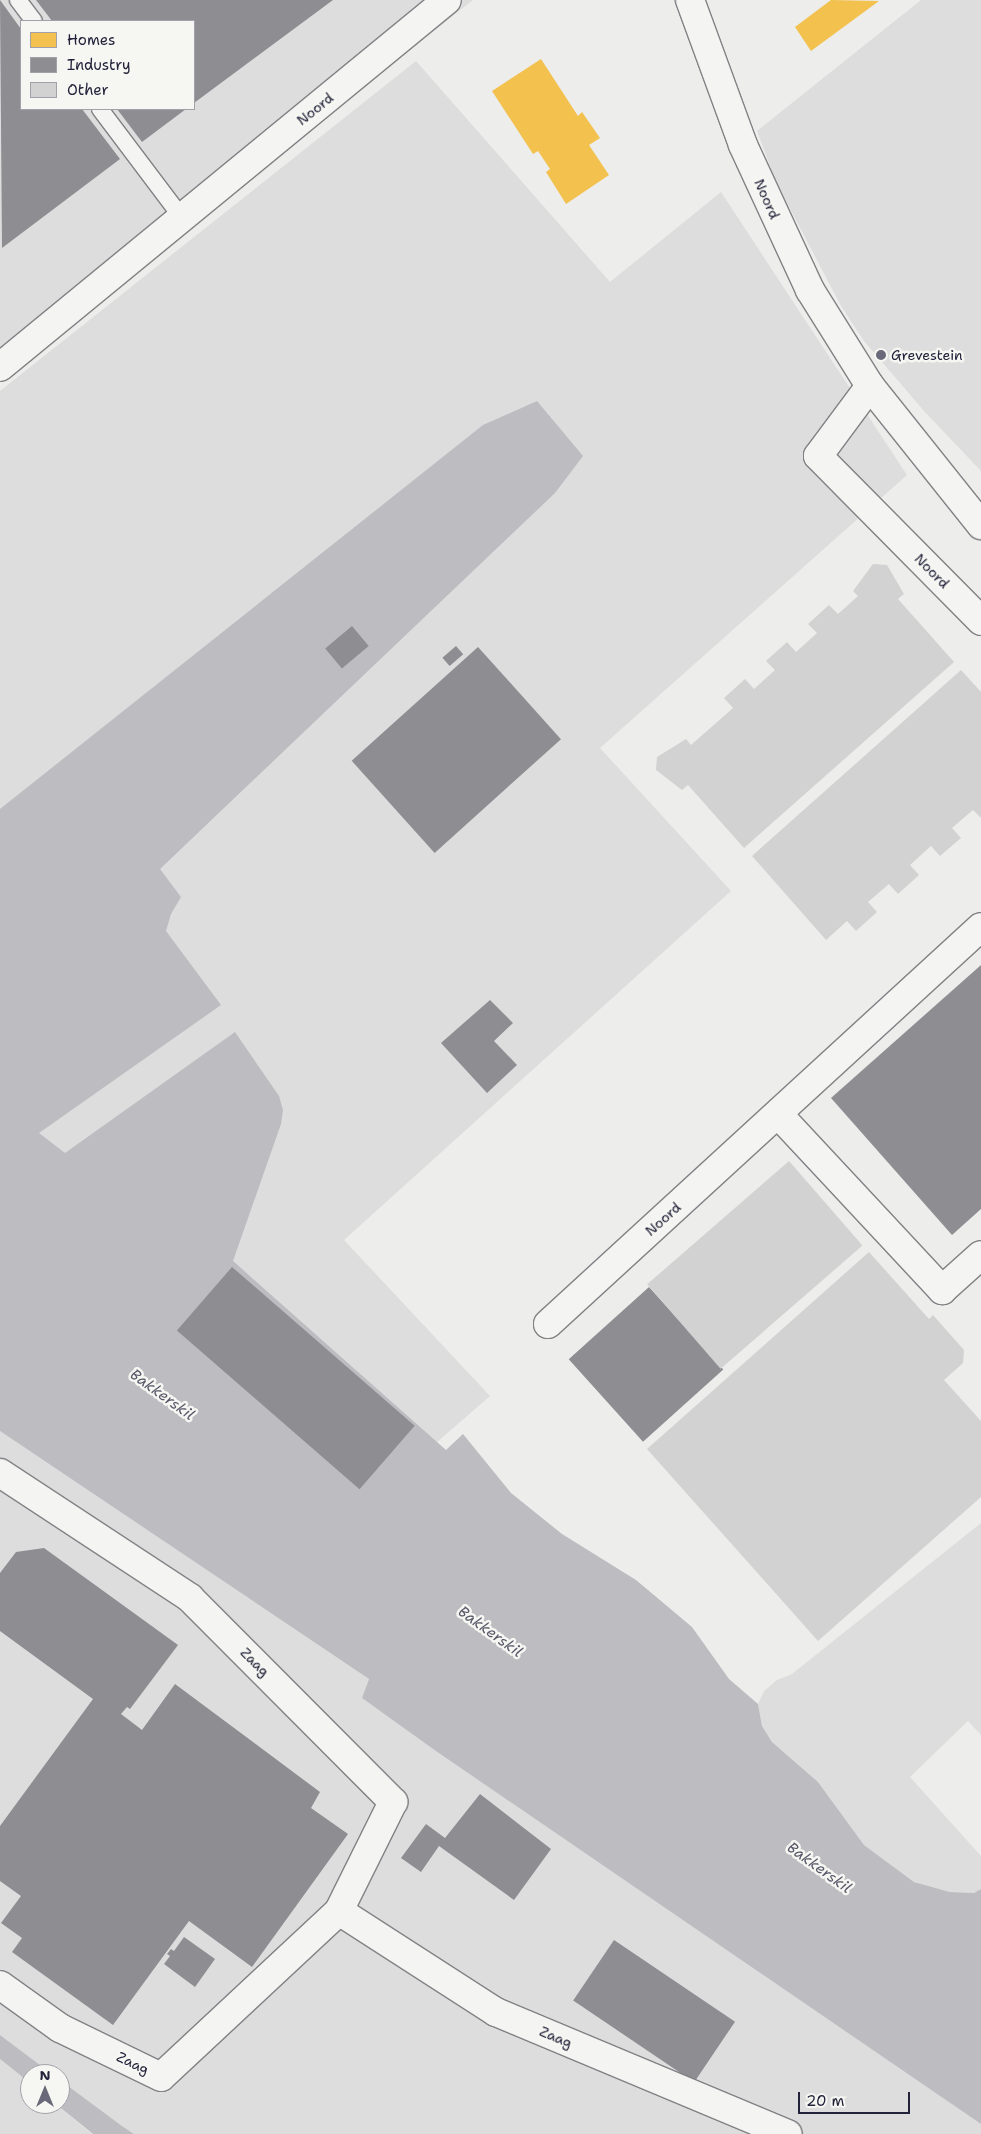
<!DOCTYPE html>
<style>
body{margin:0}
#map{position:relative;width:981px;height:2134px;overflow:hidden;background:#ededec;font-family:"Shantell Sans",sans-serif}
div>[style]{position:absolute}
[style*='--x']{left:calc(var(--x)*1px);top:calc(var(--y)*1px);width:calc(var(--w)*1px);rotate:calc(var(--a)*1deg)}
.built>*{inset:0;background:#ddd}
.water>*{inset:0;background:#bcbcc1}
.homes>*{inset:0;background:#f2c14e}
.industry>*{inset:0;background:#8d8d92;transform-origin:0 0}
.building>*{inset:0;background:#d2d2d3;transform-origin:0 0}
.roads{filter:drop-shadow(1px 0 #828286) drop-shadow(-1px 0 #828286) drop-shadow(0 1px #828286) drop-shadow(0 -1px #828286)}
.lane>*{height:16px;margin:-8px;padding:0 8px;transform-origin:8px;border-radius:8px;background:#f4f4f2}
.street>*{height:28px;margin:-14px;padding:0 14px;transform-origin:14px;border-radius:14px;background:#f4f4f2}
.secondary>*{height:28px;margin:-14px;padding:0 14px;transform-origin:14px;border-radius:14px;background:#f4f4f2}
.dots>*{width:14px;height:14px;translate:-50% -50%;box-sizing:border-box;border:2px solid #f6f6f2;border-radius:50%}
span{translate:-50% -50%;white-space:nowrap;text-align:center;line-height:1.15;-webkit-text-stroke:5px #f6f6f2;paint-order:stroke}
.street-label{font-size:14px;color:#22223b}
.poi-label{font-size:14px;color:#22223b}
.left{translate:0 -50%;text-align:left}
.water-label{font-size:15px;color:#575769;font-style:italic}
.legend{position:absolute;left:20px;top:20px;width:175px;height:90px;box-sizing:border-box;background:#f6f6f2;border:1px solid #a1a1a9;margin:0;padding:6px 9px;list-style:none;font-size:15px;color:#22223b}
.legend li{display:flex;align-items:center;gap:10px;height:25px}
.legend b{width:25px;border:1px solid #a1a1a9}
.north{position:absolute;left:20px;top:2064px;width:50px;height:50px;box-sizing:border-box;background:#f6f6f2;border:1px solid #a1a1a9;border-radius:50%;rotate:0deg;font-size:14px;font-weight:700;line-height:20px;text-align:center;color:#22223b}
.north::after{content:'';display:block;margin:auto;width:18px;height:22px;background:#696979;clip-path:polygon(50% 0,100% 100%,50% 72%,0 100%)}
.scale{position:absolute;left:798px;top:2092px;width:112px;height:22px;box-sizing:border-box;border:2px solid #22223b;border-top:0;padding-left:6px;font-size:15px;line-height:18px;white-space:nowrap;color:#22223b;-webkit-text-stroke:4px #f6f6f2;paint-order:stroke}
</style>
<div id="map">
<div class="built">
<i style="clip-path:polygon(evenodd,0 0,473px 0,0 374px,0 0,21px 21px,194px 21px,194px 109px,21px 109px,21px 21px)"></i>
<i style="clip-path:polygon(921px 0,981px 0,981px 471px,924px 411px,864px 341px,841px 306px,776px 182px,757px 131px)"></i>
<i style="clip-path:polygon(416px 61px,610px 282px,721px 192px,907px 475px,600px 748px,731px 891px,344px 1240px,490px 1396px,366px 1504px,0 1222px,0 391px)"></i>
<i style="clip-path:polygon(0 1431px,369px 1679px,362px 1698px,981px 2124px,981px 2134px,134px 2134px,122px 2126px,60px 2080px,60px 2074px,52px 2074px,0 2035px)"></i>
<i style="clip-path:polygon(981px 1523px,981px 1735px,968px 1721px,910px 1777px,981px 1856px,981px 1889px,974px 1893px,950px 1892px,914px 1882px,864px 1845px,818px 1782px,772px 1742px,762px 1726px,758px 1704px,764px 1691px,777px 1680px,792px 1674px)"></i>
<i style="clip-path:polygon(0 2059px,30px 2083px,30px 2104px,56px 2104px,92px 2134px,0 2134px)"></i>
</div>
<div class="water">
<i style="clip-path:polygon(537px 401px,583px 456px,555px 493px,160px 869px,181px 897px,171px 914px,166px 931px,221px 1005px,39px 1133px,65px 1153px,235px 1032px,279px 1096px,283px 1110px,281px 1124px,233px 1261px,446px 1450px,463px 1434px,511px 1493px,562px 1534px,636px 1580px,692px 1627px,729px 1679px,758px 1704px,762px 1726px,772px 1742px,818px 1782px,864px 1845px,914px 1882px,950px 1892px,974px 1893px,981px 1889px,981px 2124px,436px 1751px,362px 1698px,369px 1679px,0 1431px,0 809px,483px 425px)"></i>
<i style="clip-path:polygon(0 2035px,52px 2074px,30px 2074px,30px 2083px,0 2059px)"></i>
<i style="clip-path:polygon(60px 2080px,122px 2126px,134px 2134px,93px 2134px,56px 2104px,60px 2104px)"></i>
</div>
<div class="homes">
<i style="clip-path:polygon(831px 0,879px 1px,811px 51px,795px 27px)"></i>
<i style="clip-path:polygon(541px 59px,578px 116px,582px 112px,600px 138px,589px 145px,609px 175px,566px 204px,546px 172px,550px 169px,538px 151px,533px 154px,492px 91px)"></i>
</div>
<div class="industry">
<i style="clip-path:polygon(0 0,21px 29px,21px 109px,82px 109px,120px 159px,2px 248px)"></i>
<i style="clip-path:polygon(36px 0,333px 0,194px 103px,194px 21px,52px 21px)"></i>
<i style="clip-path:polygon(117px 109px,186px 109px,142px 142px)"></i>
<i style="left:352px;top:626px;width:26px;height:35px;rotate:50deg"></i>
<i style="left:456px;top:646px;width:11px;height:18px;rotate:49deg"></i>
<i style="left:478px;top:647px;width:124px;height:170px;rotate:48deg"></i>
<i style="clip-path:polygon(981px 965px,981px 1209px,952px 1235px,831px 1098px)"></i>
<i style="clip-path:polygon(490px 1000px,513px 1023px,494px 1041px,517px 1065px,487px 1093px,441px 1043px)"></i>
<i style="left:232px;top:1267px;width:242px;height:84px;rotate:41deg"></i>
<i style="left:649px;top:1287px;width:111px;height:108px;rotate:48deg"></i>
<i style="clip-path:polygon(44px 1548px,178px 1645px,130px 1709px,127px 1707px,121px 1714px,142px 1730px,175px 1684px,320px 1792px,311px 1808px,348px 1834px,252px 1967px,189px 1921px,113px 2025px,12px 1952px,22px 1938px,1px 1923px,21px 1896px,0 1881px,0 1826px,93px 1699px,0 1631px,0 1573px,16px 1552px)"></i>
<i style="clip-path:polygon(480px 1794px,551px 1849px,514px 1900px,439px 1846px,421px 1872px,401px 1858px,426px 1824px,445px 1838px)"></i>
<i style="clip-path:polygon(184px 1937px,215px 1959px,195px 1987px,164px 1964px,170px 1956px,167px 1954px,171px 1949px,174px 1951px)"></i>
<i style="left:614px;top:1940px;width:146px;height:73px;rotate:34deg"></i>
</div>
<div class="building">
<i style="clip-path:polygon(873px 564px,887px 565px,904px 594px,898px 599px,954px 662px,744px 848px,688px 785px,682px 790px,656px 770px,657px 757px,686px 739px,691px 745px,733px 708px,724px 698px,745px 679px,754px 689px,775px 670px,766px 661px,787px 642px,796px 652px,817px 633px,808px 624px,829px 605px,838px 614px,858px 596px,853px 591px)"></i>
<i style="clip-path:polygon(961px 670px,981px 692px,981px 818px,973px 810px,952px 828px,961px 838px,940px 856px,931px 846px,910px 865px,919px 875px,898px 894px,889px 884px,868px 902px,877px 912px,856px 931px,847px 921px,826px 940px,752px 856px)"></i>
<i style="left:789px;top:1161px;width:112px;height:188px;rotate:49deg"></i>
<i style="clip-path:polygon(869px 1252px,929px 1319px,933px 1315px,964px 1350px,963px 1363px,944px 1380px,981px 1421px,981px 1497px,818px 1641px,647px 1449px)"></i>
</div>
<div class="roads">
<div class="lane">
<i style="--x:18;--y:0;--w:26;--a:53"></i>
<i style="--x:100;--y:109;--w:136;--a:53"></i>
</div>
<div class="street">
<i style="--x:0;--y:367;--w:578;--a:-39.39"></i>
<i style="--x:870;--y:386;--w:87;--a:126.6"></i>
<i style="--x:818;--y:456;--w:232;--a:45.3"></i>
<i style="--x:778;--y:1114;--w:241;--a:47"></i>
<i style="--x:942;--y:1290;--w:52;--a:-41.9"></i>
<i style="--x:548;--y:1324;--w:587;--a:-42.52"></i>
<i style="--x:0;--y:1473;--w:227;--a:33.3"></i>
<i style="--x:190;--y:1598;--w:288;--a:45.1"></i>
<i style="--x:393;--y:1802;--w:122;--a:116.4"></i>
<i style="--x:339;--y:1911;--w:243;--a:137"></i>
<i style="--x:161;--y:2077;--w:112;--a:-154.1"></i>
<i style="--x:60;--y:2028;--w:74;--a:-144.4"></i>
<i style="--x:339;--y:1911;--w:187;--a:32.8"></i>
<i style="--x:496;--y:2012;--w:316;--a:22.7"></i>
</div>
<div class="secondary">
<i style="--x:690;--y:0;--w:154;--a:69.9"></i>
<i style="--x:743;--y:145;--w:160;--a:65.2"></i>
<i style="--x:810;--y:290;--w:113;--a:58"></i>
<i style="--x:870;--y:386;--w:178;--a:51.4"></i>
</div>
</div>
<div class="dots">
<i style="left:881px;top:355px;background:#696979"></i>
</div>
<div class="street-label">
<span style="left:315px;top:109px;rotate:-39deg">Noord</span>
<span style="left:767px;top:199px;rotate:66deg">Noord</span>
<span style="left:932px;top:571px;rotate:45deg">Noord</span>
<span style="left:663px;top:1219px;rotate:-42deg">Noord</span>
<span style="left:255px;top:1662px;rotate:45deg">Zaag</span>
<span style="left:556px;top:2037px;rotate:23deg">Zaag</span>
<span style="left:133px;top:2063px;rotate:26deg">Zaag</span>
</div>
<div class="poi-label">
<span class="left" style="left:891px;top:355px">Grevestein</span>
</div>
<div class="water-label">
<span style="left:162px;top:1395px;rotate:36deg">Bakkerskil</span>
<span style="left:490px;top:1632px;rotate:36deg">Bakkerskil</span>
<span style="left:819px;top:1868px;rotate:36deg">Bakkerskil</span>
</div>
<ul class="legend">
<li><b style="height:14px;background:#f2c14e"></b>Homes</li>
<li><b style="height:14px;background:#8d8d92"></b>Industry</li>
<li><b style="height:14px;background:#d2d2d3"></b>Other</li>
</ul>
<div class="north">N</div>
<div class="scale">20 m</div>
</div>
